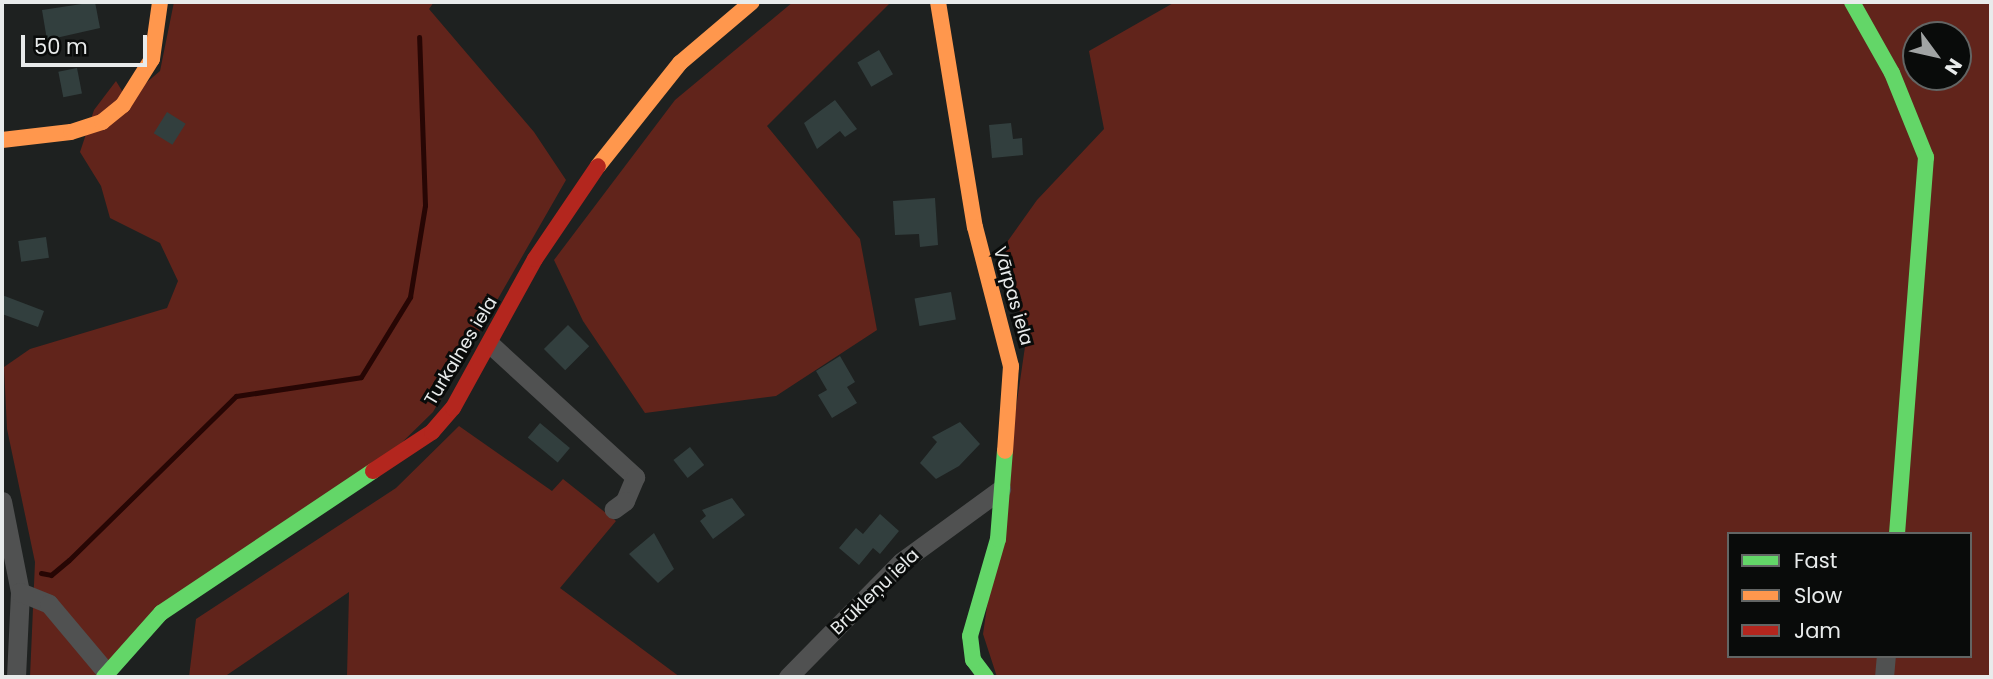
<!DOCTYPE html>
<meta charset="utf-8">
<style>
body{margin:0}
#map{position:relative;width:1993px;height:679px;overflow:hidden;background:#1e2120;font-family:Poppins,sans-serif}
div>[style]{position:absolute}
[style*='--x']{left:calc(var(--x)*1px);top:calc(var(--y)*1px);width:calc(var(--w)*1px);rotate:calc(var(--a)*1deg)}
.green>*{inset:0;background:#61241b}
.stream>*{height:5px;margin:-2.5px;padding:0 2.5px;transform-origin:2.5px;border-radius:2.5px;background:#270604}
.building>*{inset:0;background:#323f3e;transform-origin:0 0}
.street>*{height:19px;margin:-9.5px;padding:0 9.5px;transform-origin:9.5px;border-radius:9.5px;background:#505151}
.fast>*{height:16px;margin:-8px;padding:0 8px;transform-origin:8px;border-radius:8px;background:#63d668}
.slow>*{height:16px;margin:-8px;padding:0 8px;transform-origin:8px;border-radius:8px;background:#ff974d}
.jam>*{height:16px;margin:-8px;padding:0 8px;transform-origin:8px;border-radius:8px;background:#b3261e}
span{translate:-50% -50%;white-space:nowrap;text-align:center;line-height:1.15;-webkit-text-stroke:6px #090b0a;paint-order:stroke}
.street-label{font-size:18px;color:#e8ebeb}
.frame{position:absolute;inset:0;border:4px solid #e8ebeb;pointer-events:none}
.legend{position:absolute;left:1727px;top:532px;width:245px;height:126px;box-sizing:border-box;background:#090b0a;border:2px solid #626564;margin:0;padding:9px 12px;list-style:none;font-size:21px;color:#e8ebeb}
.legend li{display:flex;align-items:center;gap:14px;height:35px}
.legend b{width:35px;border:2px solid #626564}
.north{position:absolute;left:1902px;top:21px;width:70px;height:70px;box-sizing:border-box;background:#090b0a;border:2px solid #626564;border-radius:50%;rotate:123deg;font-size:19px;font-weight:700;line-height:28px;text-align:center;color:#e8ebeb}
.north::after{content:'';display:block;margin:auto;width:24px;height:32px;background:#a1a4a4;clip-path:polygon(50% 0,100% 100%,50% 72%,0 100%)}
.scale{position:absolute;left:21px;top:35px;width:126px;height:32px;box-sizing:border-box;border:4px solid #e8ebeb;border-top:0;padding-left:9px;font-size:21px;line-height:24px;white-space:nowrap;color:#e8ebeb;-webkit-text-stroke:5px #090b0a;paint-order:stroke}
</style>
<div id="map">
<div class="green">
<i style="clip-path:polygon(174px 2px,434px 2px,429px 9px,534px 132px,566px 180px,433px 412px,377px 467px,193px 585px,103px 677px,30px 677px,35px 562px,7px 429px,4px 367px,30px 349px,167px 308px,178px 281px,160px 243px,110px 218px,101px 186px,80px 152px,94px 110px,116px 81px,127px 99px,160px 71px)"></i>
<i style="clip-path:polygon(793px 2px,891px 2px,767px 126px,860px 239px,877px 330px,776px 396px,645px 413px,583px 321px,554px 260px,675px 100px)"></i>
<i style="clip-path:polygon(evenodd,1175px 2px,1991px 2px,1991px 677px,997px 677px,983px 634px,1027px 333px,1000px 252px,1037px 200px,1104px 129px,1089px 51px,1175px 2px,1916px 35px,1958px 35px,1958px 77px,1916px 77px,1916px 35px,1175px 2px,1729px 534px,1970px 534px,1970px 656px,1729px 656px,1729px 534px)"></i>
<i style="clip-path:polygon(459px 426px,552px 491px,563px 479px,616px 521px,560px 588px,680px 677px,347px 676px,349px 592px,224px 677px,189px 677px,196px 619px,396px 488px)"></i>
</div>
<div class="stream">
<i style="--x:41;--y:573;--w:10;--a:11"></i>
<i style="--x:51;--y:575;--w:23;--a:-40"></i>
<i style="--x:69;--y:560;--w:234;--a:-44.5"></i>
<i style="--x:236;--y:396;--w:126;--a:-8.6"></i>
<i style="--x:361;--y:377;--w:94;--a:-58.5"></i>
<i style="--x:410;--y:297;--w:93;--a:-80.7"></i>
<i style="--x:425;--y:205;--w:168;--a:-92"></i>
</div>
<div class="building">
<i style="clip-path:polygon(95px 2px,100px 28px,47px 40px,42px 10px)"></i>
<i style="left:879px;top:50px;width:28px;height:25px;rotate:60deg"></i>
<i style="left:77px;top:68px;width:26px;height:19px;rotate:79deg"></i>
<i style="clip-path:polygon(835px 100px,857px 129px,845px 137px,840px 131px,817px 149px,804px 123px)"></i>
<i style="left:167px;top:112px;width:22px;height:25px;rotate:32deg"></i>
<i style="clip-path:polygon(1011px 123px,1013px 139px,1022px 138px,1023px 155px,992px 158px,989px 125px)"></i>
<i style="clip-path:polygon(935px 198px,938px 245px,920px 247px,919px 234px,895px 235px,893px 201px)"></i>
<i style="left:46px;top:237px;width:21px;height:28px;rotate:82deg"></i>
<i style="left:951px;top:292px;width:28px;height:37px;rotate:80deg"></i>
<i style="clip-path:polygon(2px 295px,44px 311px,38px 327px,2px 314px)"></i>
<i style="left:568px;top:325px;width:30px;height:34px;rotate:45deg"></i>
<i style="clip-path:polygon(840px 356px,855px 382px,847px 387px,857px 403px,832px 418px,818px 395px,827px 390px,816px 371px)"></i>
<i style="clip-path:polygon(960px 422px,980px 444px,959px 466px,936px 479px,920px 463px,937px 442px,932px 437px)"></i>
<i style="left:540px;top:423px;width:39px;height:19px;rotate:40deg"></i>
<i style="left:690px;top:447px;width:23px;height:21px;rotate:52deg"></i>
<i style="clip-path:polygon(732px 498px,745px 515px,713px 539px,700px 521px,706px 516px,702px 510px)"></i>
<i style="clip-path:polygon(880px 514px,899px 531px,880px 554px,873px 548px,859px 565px,839px 548px,856px 528px,863px 534px)"></i>
<i style="clip-path:polygon(654px 533px,674px 569px,658px 583px,629px 554px)"></i>
</div>
<div class="street">
<i style="--x:490;--y:344;--w:197;--a:42.5"></i>
<i style="--x:635;--y:477;--w:26;--a:113"></i>
<i style="--x:625;--y:501;--w:14;--a:144"></i>
<i style="--x:2;--y:501;--w:93;--a:78.8"></i>
<i style="--x:20;--y:592;--w:85;--a:92.7"></i>
<i style="--x:20;--y:592;--w:31;--a:22"></i>
<i style="--x:49;--y:604;--w:89;--a:50"></i>
<i style="--x:788;--y:677;--w:161;--a:-45.5"></i>
<i style="--x:901;--y:562;--w:124;--a:-36.1"></i>
<i style="--x:1884;--y:677;--w:21;--a:-85"></i>
</div>
<div class="fast">
<i style="--x:1852;--y:2;--w:81;--a:60.6"></i>
<i style="--x:1892;--y:73;--w:91;--a:68"></i>
<i style="--x:1926;--y:157;--w:378;--a:94.4"></i>
<i style="--x:104;--y:677;--w:86;--a:-48.3"></i>
<i style="--x:161;--y:613;--w:255;--a:-33.8"></i>
<i style="--x:986;--y:677;--w:21;--a:-127"></i>
<i style="--x:973;--y:660;--w:24;--a:-97"></i>
<i style="--x:970;--y:636;--w:101;--a:-73.9"></i>
<i style="--x:998;--y:539;--w:88;--a:-85.5"></i>
</div>
<div class="slow">
<i style="--x:938;--y:2;--w:228;--a:80.7"></i>
<i style="--x:975;--y:227;--w:144;--a:75.5"></i>
<i style="--x:1011;--y:366;--w:85;--a:94"></i>
<i style="--x:2;--y:140;--w:69;--a:-6.6"></i>
<i style="--x:71;--y:132;--w:33;--a:-18"></i>
<i style="--x:102;--y:122;--w:27;--a:-39"></i>
<i style="--x:123;--y:105;--w:54;--a:-57.8"></i>
<i style="--x:152;--y:59;--w:58;--a:-82"></i>
<i style="--x:598;--y:166;--w:132;--a:-51.5"></i>
<i style="--x:680;--y:63;--w:94;--a:-40.3"></i>
</div>
<div class="jam">
<i style="--x:373;--y:471;--w:71;--a:-33.5"></i>
<i style="--x:432;--y:432;--w:32;--a:-49"></i>
<i style="--x:453;--y:408;--w:170;--a:-61.2"></i>
<i style="--x:535;--y:259;--w:112;--a:-55.9"></i>
</div>
<div class="street-label">
<span style="left:1013px;top:296px;rotate:74deg">Vārpas iela</span>
<span style="left:461px;top:351px;rotate:-59deg">Turkalnes iela</span>
<span style="left:875px;top:592px;rotate:-44deg">Brūkleņu iela</span>
</div>
<div class="frame"></div>
<ul class="legend">
<li><b style="height:9px;background:#63d668"></b>Fast</li>
<li><b style="height:9px;background:#ff974d"></b>Slow</li>
<li><b style="height:9px;background:#b3261e"></b>Jam</li>
</ul>
<div class="north">N</div>
<div class="scale">50 m</div>
</div>
